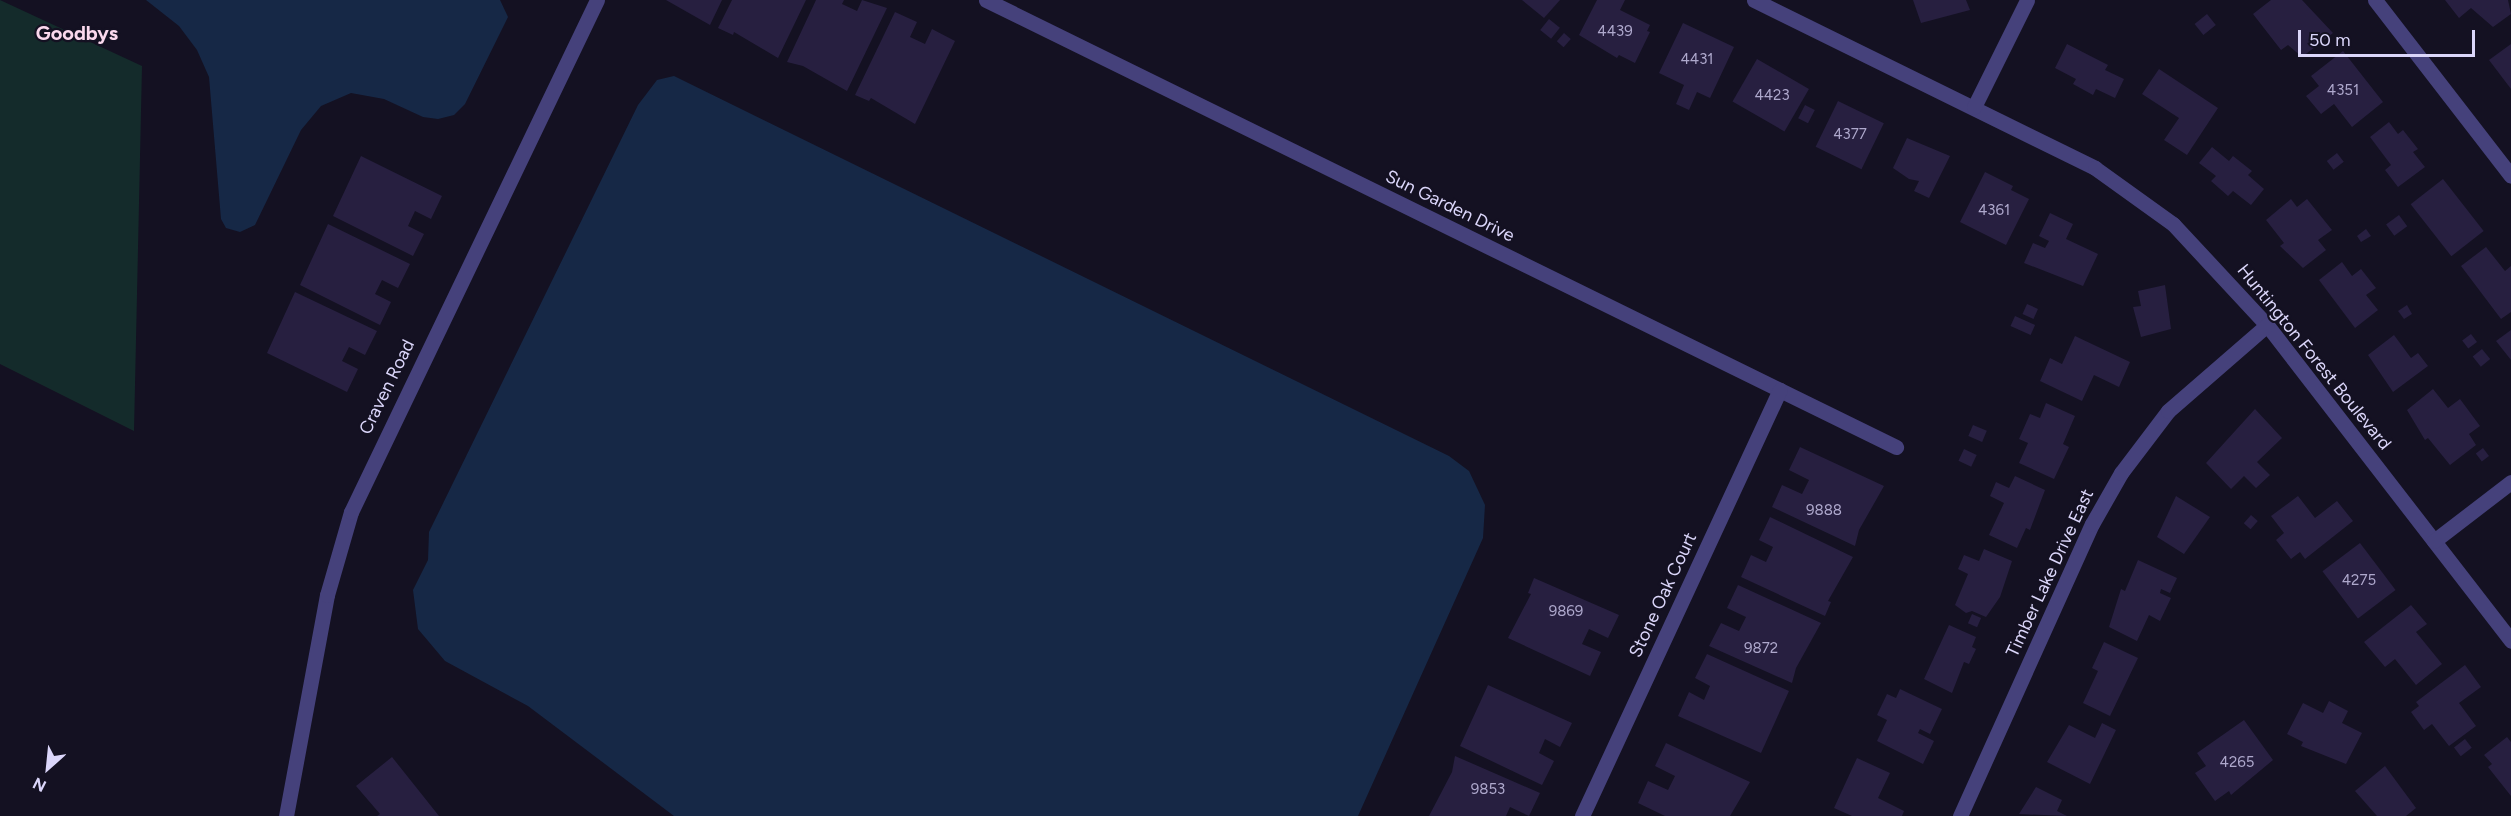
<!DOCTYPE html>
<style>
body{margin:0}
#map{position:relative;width:2511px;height:816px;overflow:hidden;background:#141122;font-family:Figtree,sans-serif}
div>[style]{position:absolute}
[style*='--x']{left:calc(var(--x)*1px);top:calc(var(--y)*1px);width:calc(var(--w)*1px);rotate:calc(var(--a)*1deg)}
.green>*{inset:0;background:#142b2b}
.water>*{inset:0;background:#162846}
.building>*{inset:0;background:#271f40;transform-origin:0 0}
.street>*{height:15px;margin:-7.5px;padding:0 7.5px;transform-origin:7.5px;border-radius:7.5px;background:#45417b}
span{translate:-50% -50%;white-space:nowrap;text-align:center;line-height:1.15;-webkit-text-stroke:4.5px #141122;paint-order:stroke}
.number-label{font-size:15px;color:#aea8cc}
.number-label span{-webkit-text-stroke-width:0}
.street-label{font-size:18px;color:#dbd6fa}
.neighbourhood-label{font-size:20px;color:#fad8ed;font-weight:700}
.north{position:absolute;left:18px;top:738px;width:60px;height:60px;-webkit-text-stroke:4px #141122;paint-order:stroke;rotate:207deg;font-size:16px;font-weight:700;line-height:24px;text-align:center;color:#dbd6fa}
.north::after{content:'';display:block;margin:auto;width:21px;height:27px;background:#dbd6fa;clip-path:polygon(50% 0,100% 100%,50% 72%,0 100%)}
.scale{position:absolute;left:2298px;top:30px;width:177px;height:27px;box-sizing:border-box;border:3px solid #dbd6fa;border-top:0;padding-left:8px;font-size:18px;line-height:21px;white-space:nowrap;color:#dbd6fa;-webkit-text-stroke:4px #141122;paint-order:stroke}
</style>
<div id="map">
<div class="green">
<i style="clip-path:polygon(0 0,142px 66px,134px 431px,0 364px)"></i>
</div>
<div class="water">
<i style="clip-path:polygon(146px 0,500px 0,508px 17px,465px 104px,454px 115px,438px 119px,423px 117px,384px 99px,351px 93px,321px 106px,301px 130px,255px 225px,240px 232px,226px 228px,221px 219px,209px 77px,197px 50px,179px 26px)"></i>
<i style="clip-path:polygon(674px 76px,1449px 456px,1469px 471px,1485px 505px,1483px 538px,1358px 816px,674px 816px,528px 706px,445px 661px,418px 629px,413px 590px,428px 560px,429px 532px,638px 105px,657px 80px)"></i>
</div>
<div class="building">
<i style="clip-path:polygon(666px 0,722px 0,710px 25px)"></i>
<i style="clip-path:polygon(732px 0,806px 0,778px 58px,734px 32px,733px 35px,718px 28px)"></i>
<i style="clip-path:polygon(816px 0,844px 0,842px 4px,857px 11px,862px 0,887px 8px,847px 91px,803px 66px,787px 62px)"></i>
<i style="clip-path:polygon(1522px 0,1560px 0,1544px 18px)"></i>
<i style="clip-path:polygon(1597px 0,1625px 0,1620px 10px,1650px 25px,1647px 31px,1650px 32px,1635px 63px,1619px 55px,1617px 58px,1579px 35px)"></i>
<i style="clip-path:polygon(1913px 0,1966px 0,1970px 10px,1921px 23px)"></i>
<i style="clip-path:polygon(2271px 0,2302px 0,2333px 33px,2302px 57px,2288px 45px,2281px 50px,2253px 14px)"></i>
<i style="clip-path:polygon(2445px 0,2508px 0,2511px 14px,2493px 27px,2471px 8px,2459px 18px)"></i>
<i style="clip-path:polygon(895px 12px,917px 22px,910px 37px,925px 44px,932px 29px,955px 41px,915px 124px,871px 98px,869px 101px,855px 95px)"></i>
<i style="left:2207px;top:14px;width:14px;height:16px;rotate:51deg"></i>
<i style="left:1549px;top:19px;width:14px;height:14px;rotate:39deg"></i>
<i style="clip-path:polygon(1683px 23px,1734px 47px,1710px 98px,1697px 92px,1689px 110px,1676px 104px,1684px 85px,1659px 73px)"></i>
<i style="left:1564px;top:33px;width:9px;height:11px;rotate:41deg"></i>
<i style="clip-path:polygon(2067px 44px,2108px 65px,2105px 70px,2124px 79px,2115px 98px,2096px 89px,2093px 95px,2073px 84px,2076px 79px,2055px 68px)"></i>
<i style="clip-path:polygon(2511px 44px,2511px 89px,2489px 60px)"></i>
<i style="clip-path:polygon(2343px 51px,2383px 102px,2352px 127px,2334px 104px,2321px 114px,2306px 96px,2319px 86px,2311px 76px)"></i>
<i style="left:1757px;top:59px;width:60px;height:49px;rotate:30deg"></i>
<i style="clip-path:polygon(2159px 69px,2218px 108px,2187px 155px,2164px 140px,2179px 118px,2142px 94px)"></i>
<i style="left:1838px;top:101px;width:51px;height:51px;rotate:26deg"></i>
<i style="left:1805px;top:105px;width:11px;height:15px;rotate:27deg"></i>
<i style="clip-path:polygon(2389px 122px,2398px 134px,2403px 130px,2418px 149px,2413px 152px,2425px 167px,2398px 187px,2385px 170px,2391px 165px,2370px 137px)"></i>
<i style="clip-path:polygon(1907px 138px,1950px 156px,1929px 198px,1914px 191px,1919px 181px,1909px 179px,1893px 168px)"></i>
<i style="clip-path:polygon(2212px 147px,2229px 161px,2233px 156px,2252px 171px,2248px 175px,2264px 189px,2251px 205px,2233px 191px,2228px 196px,2211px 181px,2216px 176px,2199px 163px)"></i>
<i style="left:2337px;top:153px;width:11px;height:13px;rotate:52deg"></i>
<i style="clip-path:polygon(361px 156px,442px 196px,431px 219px,415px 211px,408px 226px,424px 234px,413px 256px,333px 216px)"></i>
<i style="clip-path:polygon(1985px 172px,2013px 186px,2011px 190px,2029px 199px,2006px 245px,1960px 222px)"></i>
<i style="left:2443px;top:179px;width:66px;height:41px;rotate:52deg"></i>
<i style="clip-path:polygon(2291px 199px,2297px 207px,2307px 199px,2332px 230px,2318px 240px,2326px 250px,2303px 268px,2280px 246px,2284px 243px,2266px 220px)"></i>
<i style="clip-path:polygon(2050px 213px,2073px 224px,2066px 239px,2098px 254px,2083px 286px,2024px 263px,2033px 243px,2045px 248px,2049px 241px,2039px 236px)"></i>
<i style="left:2399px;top:215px;width:14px;height:16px;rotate:54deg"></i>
<i style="clip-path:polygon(328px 224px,410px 264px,398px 288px,382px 280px,375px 294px,391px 302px,380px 325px,300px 285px)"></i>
<i style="clip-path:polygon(2366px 229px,2371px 236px,2361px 242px,2357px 236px)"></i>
<i style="clip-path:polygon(2486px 247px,2505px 271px,2511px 266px,2511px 312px,2501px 319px,2461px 266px)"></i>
<i style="clip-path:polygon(2342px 262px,2352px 276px,2361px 269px,2376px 288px,2366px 295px,2378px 310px,2355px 328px,2319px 280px)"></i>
<i style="clip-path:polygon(2165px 285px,2171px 329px,2141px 337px,2133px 307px,2141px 306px,2138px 291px)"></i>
<i style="clip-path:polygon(295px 292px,377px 331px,365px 355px,349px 347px,342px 361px,358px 369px,347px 392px,267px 353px)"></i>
<i style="left:2027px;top:304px;width:12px;height:11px;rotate:24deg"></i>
<i style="clip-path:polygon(2407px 305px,2412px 314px,2404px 319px,2398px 311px)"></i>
<i style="left:2015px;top:316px;width:22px;height:11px;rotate:24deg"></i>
<i style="clip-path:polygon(2511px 330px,2511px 360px,2496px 341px)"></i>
<i style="left:2471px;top:334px;width:10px;height:11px;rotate:53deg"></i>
<i style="clip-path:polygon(2394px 335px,2411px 358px,2418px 353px,2428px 366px,2393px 392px,2368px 355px)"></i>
<i style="clip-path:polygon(2075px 336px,2130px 362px,2119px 387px,2094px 375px,2082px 401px,2040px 381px,2050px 358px,2062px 364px)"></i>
<i style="left:2482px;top:349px;width:13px;height:12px;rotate:51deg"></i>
<i style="clip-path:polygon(2433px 389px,2448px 408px,2460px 399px,2480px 426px,2469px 434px,2476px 445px,2450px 465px,2428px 438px,2425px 440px,2407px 410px)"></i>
<i style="clip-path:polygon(2046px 403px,2075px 416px,2063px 444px,2069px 447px,2054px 479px,2019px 463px,2028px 443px,2019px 439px,2030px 414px,2040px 418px)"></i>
<i style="clip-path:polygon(2255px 409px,2282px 438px,2257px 462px,2270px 475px,2256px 488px,2244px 476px,2231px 489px,2206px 463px)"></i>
<i style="left:1973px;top:425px;width:15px;height:12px;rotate:23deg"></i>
<i style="clip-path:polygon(1800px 447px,1884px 486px,1859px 530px,1855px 546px,1772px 507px,1782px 485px,1802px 494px,1809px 480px,1789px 470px)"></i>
<i style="left:2483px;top:448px;width:10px;height:9px;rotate:53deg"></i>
<i style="left:1964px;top:449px;width:14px;height:13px;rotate:25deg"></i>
<i style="clip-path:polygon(2015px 476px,2045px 490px,2030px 530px,2026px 528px,2017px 548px,1989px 535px,2004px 503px,1990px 496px,1996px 482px,2009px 488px)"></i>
<i style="clip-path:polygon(2176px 496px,2210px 517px,2184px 554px,2157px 537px)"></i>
<i style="clip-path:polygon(2298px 496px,2315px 518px,2337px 501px,2353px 521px,2305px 559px,2300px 552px,2291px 559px,2276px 540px,2284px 533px,2271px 516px)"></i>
<i style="left:2251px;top:515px;width:9px;height:11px;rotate:41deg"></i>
<i style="clip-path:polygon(1770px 517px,1853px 557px,1828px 601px,1831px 602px,1825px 616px,1741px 577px,1751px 555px,1766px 562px,1773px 547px,1759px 540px)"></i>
<i style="left:2360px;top:543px;width:59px;height:47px;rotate:53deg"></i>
<i style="clip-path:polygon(1984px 549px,2012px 561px,2000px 597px,1986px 617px,1972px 611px,1966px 613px,1955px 605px,1968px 574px,1958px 569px,1964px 555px,1979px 561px)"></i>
<i style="clip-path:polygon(2138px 560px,2177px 578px,2170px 593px,2161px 589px,2160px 593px,2171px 598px,2160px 621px,2149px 615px,2137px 641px,2109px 627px,2121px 589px,2125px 591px)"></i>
<i style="clip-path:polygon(1534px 578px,1619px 615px,1608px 638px,1589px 629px,1582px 644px,1601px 652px,1590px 676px,1508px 638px,1531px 594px,1528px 593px)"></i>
<i style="clip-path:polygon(1738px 585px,1821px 623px,1796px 668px,1792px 683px,1709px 646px,1721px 623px,1739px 631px,1746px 617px,1727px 608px)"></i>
<i style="clip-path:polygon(2411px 605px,2427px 624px,2416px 632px,2442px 664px,2416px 685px,2395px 659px,2385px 667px,2364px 642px)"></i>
<i style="left:1972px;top:614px;width:10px;height:10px;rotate:24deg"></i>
<i style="clip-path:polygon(1949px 625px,1976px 637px,1972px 647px,1976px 649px,1969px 664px,1964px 662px,1952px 693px,1924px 679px)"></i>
<i style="clip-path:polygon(2104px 642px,2138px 658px,2110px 716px,2083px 703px,2098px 671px,2092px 668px)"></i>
<i style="clip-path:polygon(1707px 654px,1789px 691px,1761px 753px,1678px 716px,1689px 692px,1704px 700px,1710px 686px,1695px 678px)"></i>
<i style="clip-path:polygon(2465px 665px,2481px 687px,2459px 703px,2476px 726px,2449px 746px,2432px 724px,2424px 730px,2411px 712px,2419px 706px,2416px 702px)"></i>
<i style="clip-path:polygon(1488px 685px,1572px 723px,1560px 747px,1545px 739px,1539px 753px,1554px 761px,1542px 785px,1460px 746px)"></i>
<i style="clip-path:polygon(1900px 689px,1942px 709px,1930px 734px,1920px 729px,1918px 733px,1934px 741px,1923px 764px,1877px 741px,1887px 720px,1877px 715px,1887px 694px,1896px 698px)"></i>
<i style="clip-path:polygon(2329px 701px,2348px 711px,2342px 723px,2362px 733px,2346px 764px,2301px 746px,2303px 742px,2287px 734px,2303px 703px,2323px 713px)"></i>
<i style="clip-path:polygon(2244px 720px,2273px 760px,2231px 795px,2229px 791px,2215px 801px,2195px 773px,2206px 766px,2197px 753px)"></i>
<i style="clip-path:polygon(2102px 723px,2116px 730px,2090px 784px,2047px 762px,2069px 725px,2095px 738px)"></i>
<i style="clip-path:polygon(2507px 737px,2511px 742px,2511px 796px,2488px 767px,2492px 764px,2484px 755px)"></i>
<i style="left:2465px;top:739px;width:11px;height:14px;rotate:52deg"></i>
<i style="clip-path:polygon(1666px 743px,1750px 782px,1730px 816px,1665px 816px,1638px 803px,1648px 781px,1668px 790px,1675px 776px,1655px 766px)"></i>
<i style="clip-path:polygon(1455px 756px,1540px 793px,1529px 816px,1510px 807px,1506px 816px,1429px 816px,1452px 772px)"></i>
<i style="clip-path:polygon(392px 757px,439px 816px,377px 816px,380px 814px,356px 786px)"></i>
<i style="clip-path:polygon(1857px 758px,1890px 773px,1878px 798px,1904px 811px,1902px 816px,1852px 816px,1834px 808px)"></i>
<i style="clip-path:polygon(2385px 766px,2416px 808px,2406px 816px,2377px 816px,2355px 791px)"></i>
<i style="clip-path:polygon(2036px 787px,2062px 800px,2057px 811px,2067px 816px,2019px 814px)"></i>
</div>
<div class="street">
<i style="--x:986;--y:0;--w:1014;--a:26.16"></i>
<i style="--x:1754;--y:0;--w:380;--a:26.2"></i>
<i style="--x:2095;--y:168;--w:96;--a:35.7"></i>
<i style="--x:2173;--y:224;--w:138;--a:47.1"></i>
<i style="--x:2267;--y:325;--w:399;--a:52.3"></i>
<i style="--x:2375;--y:0;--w:222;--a:52.3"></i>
<i style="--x:1974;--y:107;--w:119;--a:-63.6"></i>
<i style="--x:2434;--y:541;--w:97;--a:-37.5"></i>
<i style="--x:286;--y:816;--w:225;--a:-79.5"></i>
<i style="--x:327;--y:595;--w:86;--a:-73.9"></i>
<i style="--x:351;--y:512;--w:568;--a:-64.34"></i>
<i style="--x:1582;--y:816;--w:470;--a:-65.1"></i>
<i style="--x:1960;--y:816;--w:320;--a:-65.7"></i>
<i style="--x:2092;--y:524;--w:59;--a:-60.4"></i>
<i style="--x:2121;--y:473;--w:78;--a:-52.8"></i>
<i style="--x:2168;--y:411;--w:131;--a:-41"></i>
</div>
<div class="number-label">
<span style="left:1615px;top:32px">4439</span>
<span style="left:1697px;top:60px">4431</span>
<span style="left:2343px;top:91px">4351</span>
<span style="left:1772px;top:96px">4423</span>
<span style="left:1850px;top:135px">4377</span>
<span style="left:1994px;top:211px">4361</span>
<span style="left:1824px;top:511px">9888</span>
<span style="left:2359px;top:581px">4275</span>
<span style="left:1566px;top:612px">9869</span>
<span style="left:1761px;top:649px">9872</span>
<span style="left:2237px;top:763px">4265</span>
<span style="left:1488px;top:790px">9853</span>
</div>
<div class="street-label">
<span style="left:1450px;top:206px;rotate:26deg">Sun Garden Drive</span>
<span style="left:2314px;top:357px;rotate:51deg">Huntington Forest Boulevard</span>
<span style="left:387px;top:387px;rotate:-64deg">Craven Road</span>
<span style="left:2050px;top:573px;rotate:-65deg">Timber Lake Drive East</span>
<span style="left:1663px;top:595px;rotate:-65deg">Stone Oak Court</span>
</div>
<div class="neighbourhood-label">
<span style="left:77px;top:33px">Goodbys</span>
</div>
<div class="north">N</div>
<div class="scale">50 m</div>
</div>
